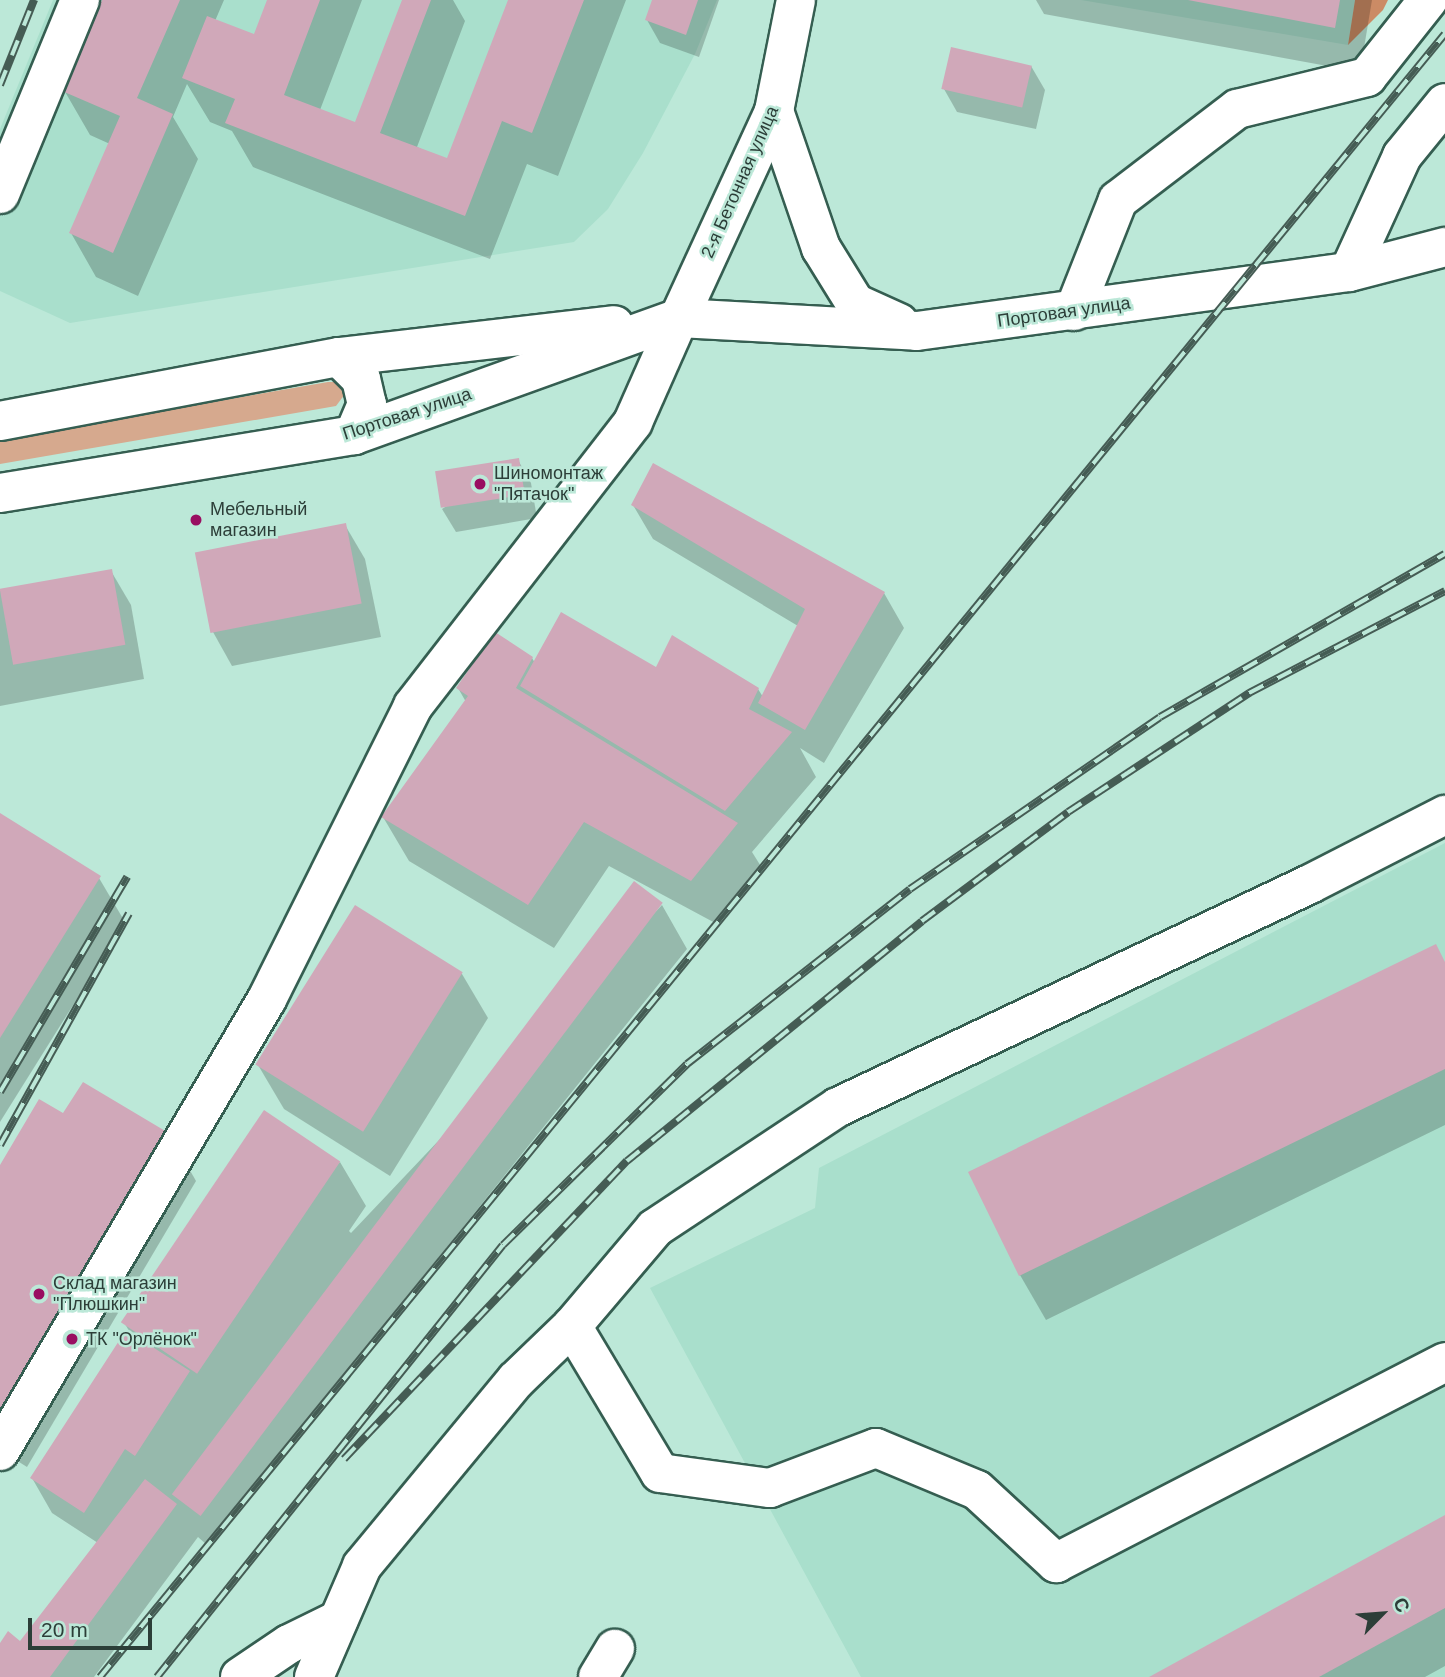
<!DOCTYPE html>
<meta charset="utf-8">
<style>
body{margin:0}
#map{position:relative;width:1445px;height:1677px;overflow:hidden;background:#bce8d8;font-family:Arial,sans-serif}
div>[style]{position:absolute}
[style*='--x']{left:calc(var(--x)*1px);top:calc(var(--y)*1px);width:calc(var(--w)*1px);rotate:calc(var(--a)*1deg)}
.built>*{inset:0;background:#a9dfcc}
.green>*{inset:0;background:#d6a98e}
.forest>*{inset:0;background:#cb8b65}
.shadow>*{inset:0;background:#0003}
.building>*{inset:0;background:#d0a8b9;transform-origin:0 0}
.roads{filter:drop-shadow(2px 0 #355e51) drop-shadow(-2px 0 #355e51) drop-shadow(0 2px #355e51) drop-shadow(0 -2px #355e51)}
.minor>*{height:38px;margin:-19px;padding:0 19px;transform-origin:19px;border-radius:19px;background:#fff}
.major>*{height:38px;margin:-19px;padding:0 19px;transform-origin:19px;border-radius:19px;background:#fff}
.rail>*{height:8px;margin-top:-4px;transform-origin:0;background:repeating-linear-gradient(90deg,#bce8d8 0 16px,#455c54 0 32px);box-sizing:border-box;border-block:2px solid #455c54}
.dots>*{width:19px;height:19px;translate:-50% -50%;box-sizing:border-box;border:4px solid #bce8d8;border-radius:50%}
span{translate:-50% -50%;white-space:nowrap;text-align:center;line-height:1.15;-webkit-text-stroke:5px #bce8d8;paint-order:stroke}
.street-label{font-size:18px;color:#2c3e38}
.poi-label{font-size:18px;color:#2c3e38}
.left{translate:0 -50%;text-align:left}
.north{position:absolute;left:1347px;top:1579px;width:70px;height:70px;-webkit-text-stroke:5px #bce8d8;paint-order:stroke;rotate:65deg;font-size:19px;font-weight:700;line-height:28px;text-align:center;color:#2c3e38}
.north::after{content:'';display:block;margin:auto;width:24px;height:32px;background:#2c3e38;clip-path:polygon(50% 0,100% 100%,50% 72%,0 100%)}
.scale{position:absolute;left:28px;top:1618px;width:124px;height:32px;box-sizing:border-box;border:4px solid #2c3e38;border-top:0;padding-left:9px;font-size:21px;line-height:24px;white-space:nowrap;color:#2c3e38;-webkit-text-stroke:5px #bce8d8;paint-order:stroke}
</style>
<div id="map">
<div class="built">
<i style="clip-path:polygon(53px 0,717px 0,695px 54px,643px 153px,608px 209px,574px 242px,70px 323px,0 291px,0 129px)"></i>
<i style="clip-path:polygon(1081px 0,1355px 0,1348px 45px)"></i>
<i style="clip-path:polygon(1445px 843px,1445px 1677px,861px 1677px,650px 1288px,815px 1208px,819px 1168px)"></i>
</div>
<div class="green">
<i style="clip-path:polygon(328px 382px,334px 382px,345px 394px,336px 406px,0 464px,0 439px)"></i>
</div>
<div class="forest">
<i style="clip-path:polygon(1355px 0,1388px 0,1383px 10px,1348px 45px)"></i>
</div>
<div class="shadow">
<i style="clip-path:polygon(104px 0,224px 0,215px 21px,255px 36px,269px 0,362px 0,320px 110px,356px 124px,403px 0,453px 0,465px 21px,417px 147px,448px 161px,509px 0,626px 0,558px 176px,527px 164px,490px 259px,253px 167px,232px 131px,210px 122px,187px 84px,173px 117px,198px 159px,138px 296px,96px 277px,71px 233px,110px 144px,90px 135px,64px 90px)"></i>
<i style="clip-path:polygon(654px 0,719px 0,699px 57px,660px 43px,647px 20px)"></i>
<i style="clip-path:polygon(1036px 0,1372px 0,1360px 72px,1044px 14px)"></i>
<i style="clip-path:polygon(1031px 66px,1045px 90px,1036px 129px,957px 112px,944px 89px)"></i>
<i style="clip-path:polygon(518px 460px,531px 483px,537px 518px,456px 532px,442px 509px)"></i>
<i style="clip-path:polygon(633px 505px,884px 593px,904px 628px,824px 763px,800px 748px,816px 777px,752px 852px,762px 868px,717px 924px,609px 866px,554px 948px,409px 861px,383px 817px,466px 702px,458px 688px,532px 658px,535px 663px,656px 670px,758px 689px,763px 697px,798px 626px,653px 539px)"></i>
<i style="clip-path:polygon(345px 525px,365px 559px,381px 637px,232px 666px,213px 632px)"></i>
<i style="clip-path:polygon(111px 571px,131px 605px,144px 679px,0 706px,0 591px)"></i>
<i style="clip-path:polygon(0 815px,99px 878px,125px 922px,0 1122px)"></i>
<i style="clip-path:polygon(662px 905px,687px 949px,207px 1545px,198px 1537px,94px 1677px,0 1677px,0 1646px,20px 1643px,98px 1543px,52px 1513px,32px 1478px,132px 1336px,125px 1324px,340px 1162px,366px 1206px,349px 1231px,351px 1233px)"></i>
<i style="clip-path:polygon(355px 907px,462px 974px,488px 1018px,390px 1176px,284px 1109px,258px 1065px)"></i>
<i style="clip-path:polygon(1445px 963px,1445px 1125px,1046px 1320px,1020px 1275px)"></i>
<i style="clip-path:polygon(64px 1116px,171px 1137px,196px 1181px,27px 1467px,0 1450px,0 1168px)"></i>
<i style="clip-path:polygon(1445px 1517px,1445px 1666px,1425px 1677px,1152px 1677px)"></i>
</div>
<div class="building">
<i style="clip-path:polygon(102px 0,180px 0,137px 98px,173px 114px,113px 253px,69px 233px,120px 116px,62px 91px)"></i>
<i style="clip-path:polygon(267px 0,320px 0,284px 95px,355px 122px,402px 0,431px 0,380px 133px,447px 158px,508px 0,584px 0,532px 133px,502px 121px,465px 216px,225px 123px,235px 99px,182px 78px,207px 16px,254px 34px)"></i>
<i style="clip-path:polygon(652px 0,698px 0,686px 35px,645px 20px)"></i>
<i style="clip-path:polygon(1188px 0,1340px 0,1335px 28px)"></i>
<i style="left:951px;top:47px;width:83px;height:43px;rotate:13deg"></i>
<i style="left:519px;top:458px;width:37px;height:85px;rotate:81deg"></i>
<i style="clip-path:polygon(653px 463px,885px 592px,805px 730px,758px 703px,805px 609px,631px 505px)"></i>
<i style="left:346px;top:523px;width:82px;height:154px;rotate:79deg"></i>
<i style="left:112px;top:569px;width:77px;height:114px;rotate:80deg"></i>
<i style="clip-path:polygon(561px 612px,656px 667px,672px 635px,759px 688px,749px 709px,792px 732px,725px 811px,520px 686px)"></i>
<i style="clip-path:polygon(495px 632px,533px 657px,516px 688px,738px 823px,691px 881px,584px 822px,528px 905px,381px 817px,468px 696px,456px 688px)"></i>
<i style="clip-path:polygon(0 813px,101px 876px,0 1038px)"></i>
<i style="left:634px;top:881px;width:36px;height:768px;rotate:37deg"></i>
<i style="left:355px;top:905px;width:127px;height:188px;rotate:32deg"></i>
<i style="clip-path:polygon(1436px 944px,1445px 962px,1445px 1069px,1019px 1276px,968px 1172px)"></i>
<i style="clip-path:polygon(83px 1082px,172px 1135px,0 1425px,0 1165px,39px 1099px,63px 1113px)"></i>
<i style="left:264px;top:1110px;width:92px;height:256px;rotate:34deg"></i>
<i style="clip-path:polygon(126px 1330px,190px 1371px,135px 1456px,125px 1449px,84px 1513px,30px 1478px)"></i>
<i style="clip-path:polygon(145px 1479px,177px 1504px,50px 1677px,0 1677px,0 1643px,8px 1631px,20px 1641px)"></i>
<i style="clip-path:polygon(1445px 1515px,1445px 1608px,1319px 1677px,1149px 1677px)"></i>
</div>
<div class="roads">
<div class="minor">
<i style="--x:774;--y:111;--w:145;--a:71.1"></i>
<i style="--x:821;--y:248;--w:65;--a:58.3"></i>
<i style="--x:855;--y:303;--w:48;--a:24.4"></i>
<i style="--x:0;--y:194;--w:210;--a:-67.6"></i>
<i style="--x:1349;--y:272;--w:128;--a:-65.4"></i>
<i style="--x:1402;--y:156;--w:68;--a:-50.9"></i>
<i style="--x:1074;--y:311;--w:119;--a:-68.4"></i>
<i style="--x:1118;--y:200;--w:150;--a:-37.4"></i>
<i style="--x:1237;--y:109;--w:134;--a:-13.8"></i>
<i style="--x:1367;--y:77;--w:98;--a:-51.6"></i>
<i style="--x:572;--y:1326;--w:171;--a:59.1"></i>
<i style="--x:660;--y:1473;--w:111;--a:7.8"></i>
<i style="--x:770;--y:1488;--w:113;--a:-20.7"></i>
<i style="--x:876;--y:1448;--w:109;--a:22.6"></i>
<i style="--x:977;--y:1490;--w:108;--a:42.7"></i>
<i style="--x:1056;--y:1563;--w:438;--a:-27.3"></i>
<i style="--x:0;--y:1451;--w:525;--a:-59.43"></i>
<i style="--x:267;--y:999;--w:327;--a:-63.5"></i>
<i style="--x:413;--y:706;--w:359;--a:-52.2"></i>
<i style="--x:633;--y:422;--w:114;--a:-66.1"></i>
<i style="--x:679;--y:318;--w:238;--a:3.1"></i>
<i style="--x:917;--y:331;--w:436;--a:-7.8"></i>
<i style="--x:1349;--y:272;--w:99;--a:-14.6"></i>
<i style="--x:240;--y:1677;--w:59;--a:-34"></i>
<i style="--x:289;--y:1644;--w:55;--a:-26.1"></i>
<i style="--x:314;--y:1677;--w:121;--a:-66.6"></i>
<i style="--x:362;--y:1566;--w:241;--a:-50.4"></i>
<i style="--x:516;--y:1380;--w:78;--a:-44"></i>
<i style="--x:572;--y:1326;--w:128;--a:-49.7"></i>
<i style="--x:655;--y:1228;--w:219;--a:-33.5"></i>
<i style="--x:838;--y:1107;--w:522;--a:-25.29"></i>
<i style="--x:1310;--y:884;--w:152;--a:-27.1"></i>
<i style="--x:598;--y:1677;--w:33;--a:-59"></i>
</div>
<div class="major">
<i style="--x:679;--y:318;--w:228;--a:-65.3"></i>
<i style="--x:774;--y:111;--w:113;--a:-78.8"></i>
<i style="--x:339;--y:357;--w:31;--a:45"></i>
<i style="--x:361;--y:379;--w:26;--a:77"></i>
<i style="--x:367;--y:404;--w:34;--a:113"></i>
<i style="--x:0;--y:421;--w:345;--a:-10.7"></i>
<i style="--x:339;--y:357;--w:277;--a:-6.6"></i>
<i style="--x:0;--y:493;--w:359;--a:-9.3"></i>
<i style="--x:354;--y:435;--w:345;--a:-19.8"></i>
</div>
</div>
<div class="rail">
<i style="--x:0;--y:85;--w:92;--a:-68.2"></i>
<i style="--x:0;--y:1092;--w:250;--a:-59.4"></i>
<i style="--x:0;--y:1145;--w:265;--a:-60.9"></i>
<i style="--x:344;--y:1459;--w:411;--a:-46.5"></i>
<i style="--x:627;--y:1161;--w:380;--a:-39.1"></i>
<i style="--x:922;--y:921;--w:182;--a:-36.7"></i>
<i style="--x:1068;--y:812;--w:217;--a:-33.3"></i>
<i style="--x:1249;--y:693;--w:221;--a:-27.5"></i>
<i style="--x:100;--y:1677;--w:2123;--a:-50.7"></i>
<i style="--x:157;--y:1677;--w:553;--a:-51.31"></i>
<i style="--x:503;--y:1245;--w:258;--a:-44.5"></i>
<i style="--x:687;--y:1064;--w:283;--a:-38.1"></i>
<i style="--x:910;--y:889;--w:303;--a:-34.5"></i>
<i style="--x:1160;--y:717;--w:328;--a:-29.8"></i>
</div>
<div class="dots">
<i style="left:480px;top:484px;background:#990e61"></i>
<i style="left:196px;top:520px;background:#990e61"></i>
<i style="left:39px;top:1294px;background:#990e61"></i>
<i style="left:72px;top:1339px;background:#990e61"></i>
</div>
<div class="street-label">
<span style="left:740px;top:182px;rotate:-66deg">2-я Бетонная улица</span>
<span style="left:1064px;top:312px;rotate:-8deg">Портовая улица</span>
<span style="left:407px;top:414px;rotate:-18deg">Портовая улица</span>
</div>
<div class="poi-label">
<span class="left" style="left:494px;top:484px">Шиномонтаж<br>"Пятачок"</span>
<span class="left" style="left:210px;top:520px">Мебельный<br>магазин</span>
<span class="left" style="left:53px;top:1294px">Склад магазин<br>"Плюшкин"</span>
<span class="left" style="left:86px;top:1339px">ТК "Орлёнок"</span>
</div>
<div class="north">С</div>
<div class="scale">20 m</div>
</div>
